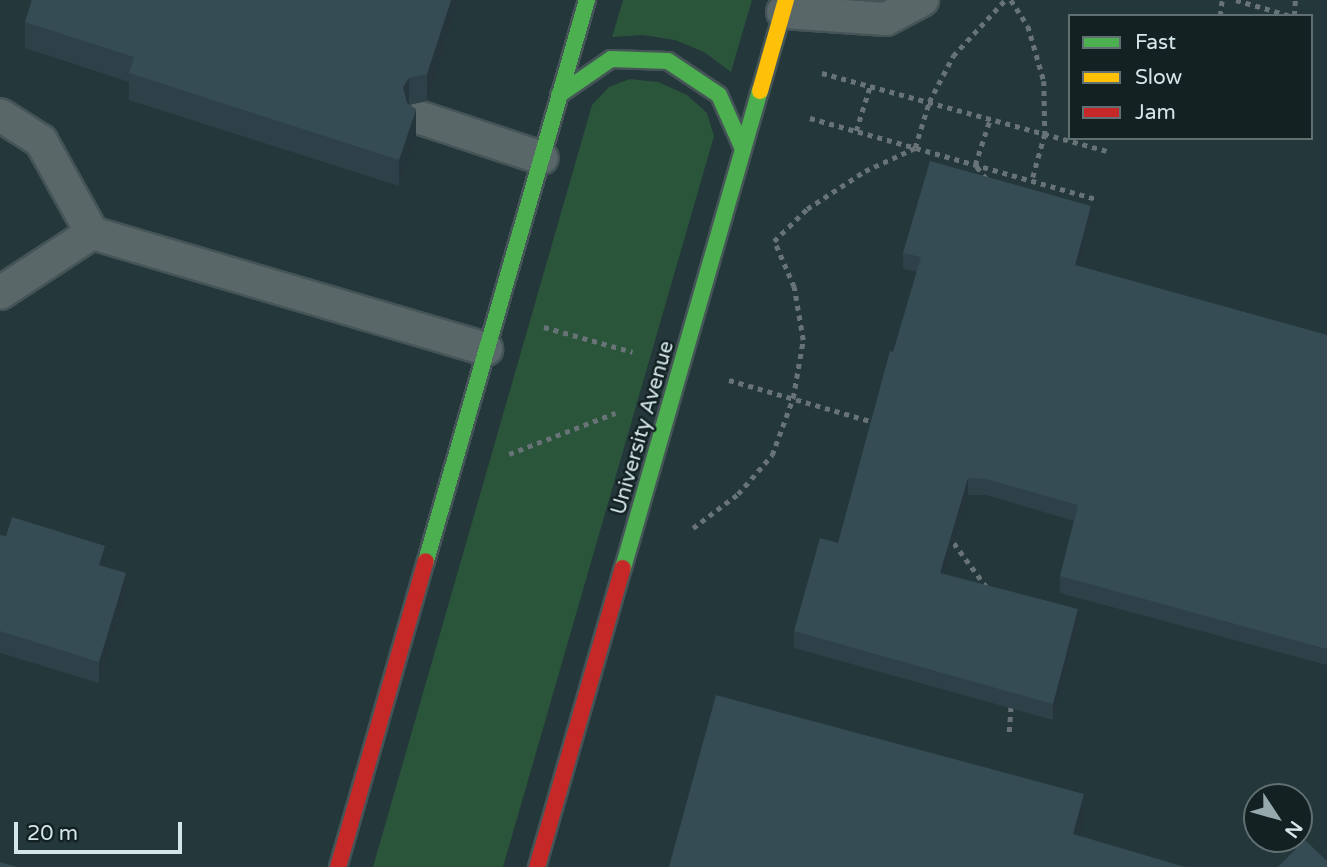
<!DOCTYPE html>
<style>
body{margin:0}
#map{position:relative;width:1327px;height:867px;overflow:hidden;background:#24373a;font-family:"Varela Round",sans-serif}
div>[style]{position:absolute}
[style*='--x']{left:calc(var(--x)*1px);top:calc(var(--y)*1px);width:calc(var(--w)*1px);rotate:calc(var(--a)*1deg)}
.green>*{inset:0;background:#2b553b}
.path>*{height:4.5px;margin-top:-2.25px;transform-origin:0;background:repeating-linear-gradient(90deg,#677376 0 5px,transparent 0 10px)}
.roads{filter:drop-shadow(2px 0 #455557) drop-shadow(-2px 0 #455557) drop-shadow(0 2px #455557) drop-shadow(0 -2px #455557)}
.lane>*{height:32px;margin:-16px;padding:0 16px;transform-origin:16px;border-radius:16px;background:#5a6769}
.fast>*{height:16px;margin:-8px;padding:0 8px;transform-origin:8px;border-radius:8px;background:#4caf50}
.slow>*{height:16px;margin:-8px;padding:0 8px;transform-origin:8px;border-radius:8px;background:#ffc107}
.jam>*{height:16px;margin:-8px;padding:0 8px;transform-origin:8px;border-radius:8px;background:#c62828}
.wall>*{inset:0;background:#2e4148}
.shaded-wall>*{inset:0;background:#26353b}
.building>*{inset:0;background:#364c54}
span{translate:-50% -50%;white-space:nowrap;text-align:center;line-height:1.15;-webkit-text-stroke:5px #132123;paint-order:stroke}
.street-label{font-size:21px;color:#d4e6e9}
.legend{position:absolute;left:1068px;top:14px;width:245px;height:126px;box-sizing:border-box;background:#132123;border:2px solid #607072;margin:0;padding:9px 12px;list-style:none;font-size:21px;color:#d4e6e9}
.legend li{display:flex;align-items:center;gap:14px;height:35px}
.legend b{width:35px;border:2px solid #607072}
.north{position:absolute;left:1243px;top:783px;width:70px;height:70px;box-sizing:border-box;background:#132123;border:2px solid #607072;border-radius:50%;rotate:126deg;font-size:19px;font-weight:700;line-height:28px;text-align:center;color:#d4e6e9}
.north::after{content:'';display:block;margin:auto;width:24px;height:32px;background:#96a9ac;clip-path:polygon(50% 0,100% 100%,50% 72%,0 100%)}
.scale{position:absolute;left:14px;top:822px;width:168px;height:32px;box-sizing:border-box;border:4px solid #d4e6e9;border-top:0;padding-left:9px;font-size:21px;line-height:24px;white-space:nowrap;color:#d4e6e9;-webkit-text-stroke:5px #132123;paint-order:stroke}
</style>
<div id="map">
<div class="green">
<i style="clip-path:polygon(623px 0,752px 0,731px 72px,704px 52px,675px 40px,643px 35px,612px 37px)"></i>
<i style="clip-path:polygon(630px 79px,658px 82px,687px 95px,707px 113px,714px 136px,503px 867px,373px 867px,592px 105px,609px 87px)"></i>
</div>
<div class="path">
<i style="--x:1011;--y:0;--w:31;--a:57"></i>
<i style="--x:1028;--y:26;--w:57;--a:73.8"></i>
<i style="--x:1044;--y:81;--w:53;--a:88.9"></i>
<i style="--x:1045;--y:134;--w:49;--a:105.5"></i>
<i style="--x:1236;--y:0;--w:57;--a:16.2"></i>
<i style="--x:1220;--y:16;--w:16;--a:-83"></i>
<i style="--x:1294;--y:16;--w:16;--a:-86"></i>
<i style="--x:822;--y:73;--w:299;--a:15.3"></i>
<i style="--x:810;--y:118;--w:298;--a:15.8"></i>
<i style="--x:856;--y:131;--w:47;--a:-72.7"></i>
<i style="--x:986;--y:179;--w:18;--a:-128"></i>
<i style="--x:975;--y:165;--w:48;--a:-71.9"></i>
<i style="--x:544;--y:327;--w:92;--a:15.7"></i>
<i style="--x:729;--y:380;--w:151;--a:16.2"></i>
<i style="--x:509;--y:454;--w:114;--a:-21.1"></i>
<i style="--x:693;--y:528;--w:56;--a:-37.1"></i>
<i style="--x:738;--y:494;--w:52;--a:-48.9"></i>
<i style="--x:772;--y:455;--w:61;--a:-69.8"></i>
<i style="--x:793;--y:398;--w:59;--a:-80.2"></i>
<i style="--x:803;--y:340;--w:54;--a:-99.6"></i>
<i style="--x:794;--y:287;--w:50;--a:-113.5"></i>
<i style="--x:774;--y:241;--w:46;--a:-44.1"></i>
<i style="--x:807;--y:209;--w:69;--a:-33.2"></i>
<i style="--x:865;--y:171;--w:55;--a:-24.7"></i>
<i style="--x:915;--y:148;--w:48;--a:-73.1"></i>
<i style="--x:929;--y:102;--w:52;--a:-62.4"></i>
<i style="--x:953;--y:56;--w:76;--a:-47.1"></i>
<i style="--x:954;--y:543;--w:57;--a:53.5"></i>
<i style="--x:1009;--y:732;--w:27;--a:-86"></i>
</div>
<div class="roads">
<div class="lane">
<i style="--x:783;--y:12;--w:103;--a:3.9"></i>
<i style="--x:886;--y:19;--w:41;--a:-27.8"></i>
<i style="--x:0;--y:115;--w:49;--a:32.4"></i>
<i style="--x:41;--y:141;--w:105;--a:61"></i>
<i style="--x:92;--y:233;--w:411;--a:16.4"></i>
<i style="--x:421;--y:118;--w:127;--a:18.3"></i>
<i style="--x:0;--y:293;--w:110;--a:-33.1"></i>
</div>
<div class="fast">
<i style="--x:559;--y:95;--w:63;--a:-34.7"></i>
<i style="--x:611;--y:59;--w:57;--a:2"></i>
<i style="--x:668;--y:61;--w:61;--a:33.7"></i>
<i style="--x:719;--y:95;--w:59;--a:66"></i>
<i style="--x:426;--y:561;--w:584;--a:-73.99"></i>
<i style="--x:623;--y:568;--w:496;--a:-74"></i>
</div>
<div class="slow">
<i style="--x:760;--y:91;--w:95;--a:-74.1"></i>
</div>
<div class="jam">
<i style="--x:338;--y:867;--w:318;--a:-74"></i>
<i style="--x:537;--y:867;--w:311;--a:-74"></i>
</div>
</div>
<div class="wall">
<i style="clip-path:polygon(32px 0,459px 0,427px 101px,409px 105px,416px 136px,399px 186px,129px 100px,129px 82px,25px 48px,25px 22px)"></i>
<i style="clip-path:polygon(1091px 222px,1079px 266px,1327px 335px,1327px 665px,1060px 593px,1060px 576px,1074px 521px,986px 495px,968px 495px,944px 574px,1078px 625px,1053px 720px,794px 648px,794px 631px,838px 543px,917px 272px,903px 269px,903px 253px)"></i>
<i style="clip-path:polygon(0 535px,105px 567px,126px 595px,99px 683px,0 653px)"></i>
</div>
<div class="shaded-wall">
<i style="clip-path:polygon(451px 0,459px 0,427px 101px,427px 74px)"></i>
<i style="clip-path:polygon(409px 78px,409px 104px,403px 113px,403px 87px)"></i>
<i style="clip-path:polygon(416px 109px,416px 136px,399px 186px,399px 160px)"></i>
<i style="clip-path:polygon(1091px 206px,1091px 222px,1075px 281px,1075px 265px)"></i>
<i style="clip-path:polygon(968px 478px,968px 495px,940px 589px,940px 573px)"></i>
<i style="clip-path:polygon(105px 546px,105px 567px,99px 565px)"></i>
<i style="clip-path:polygon(126px 573px,126px 595px,99px 683px,99px 662px)"></i>
<i style="clip-path:polygon(1078px 609px,1078px 625px,1053px 720px,1053px 704px)"></i>
<i style="clip-path:polygon(1084px 794px,1084px 821px,1073px 860px,1073px 834px)"></i>
</div>
<div class="building">
<i style="clip-path:polygon(32px 0,451px 0,427px 74px,409px 78px,403px 87px,407px 103px,416px 109px,399px 160px,129px 73px,134px 57px,25px 22px)"></i>
<i style="clip-path:polygon(930px 161px,1091px 206px,1075px 265px,1327px 335px,1327px 649px,1060px 576px,1078px 505px,986px 479px,968px 478px,940px 573px,1078px 609px,1053px 704px,794px 631px,820px 538px,838px 543px,890px 351px,893px 352px,921px 257px,903px 253px)"></i>
<i style="clip-path:polygon(12px 517px,105px 546px,99px 565px,126px 573px,99px 662px,0 631px,0 535px,6px 536px)"></i>
<i style="clip-path:polygon(716px 695px,1084px 794px,1073px 834px,1185px 867px,669px 867px)"></i>
<i style="clip-path:polygon(1305px 840px,1327px 861px,1327px 867px,1278px 867px)"></i>
<i style="clip-path:polygon(0 862px,17px 867px,0 867px)"></i>
</div>
<div class="street-label">
<span style="left:643px;top:428px;rotate:-74deg">University Avenue</span>
</div>
<ul class="legend">
<li><b style="height:9px;background:#4caf50"></b>Fast</li>
<li><b style="height:9px;background:#ffc107"></b>Slow</li>
<li><b style="height:9px;background:#c62828"></b>Jam</li>
</ul>
<div class="north">N</div>
<div class="scale">20 m</div>
</div>
